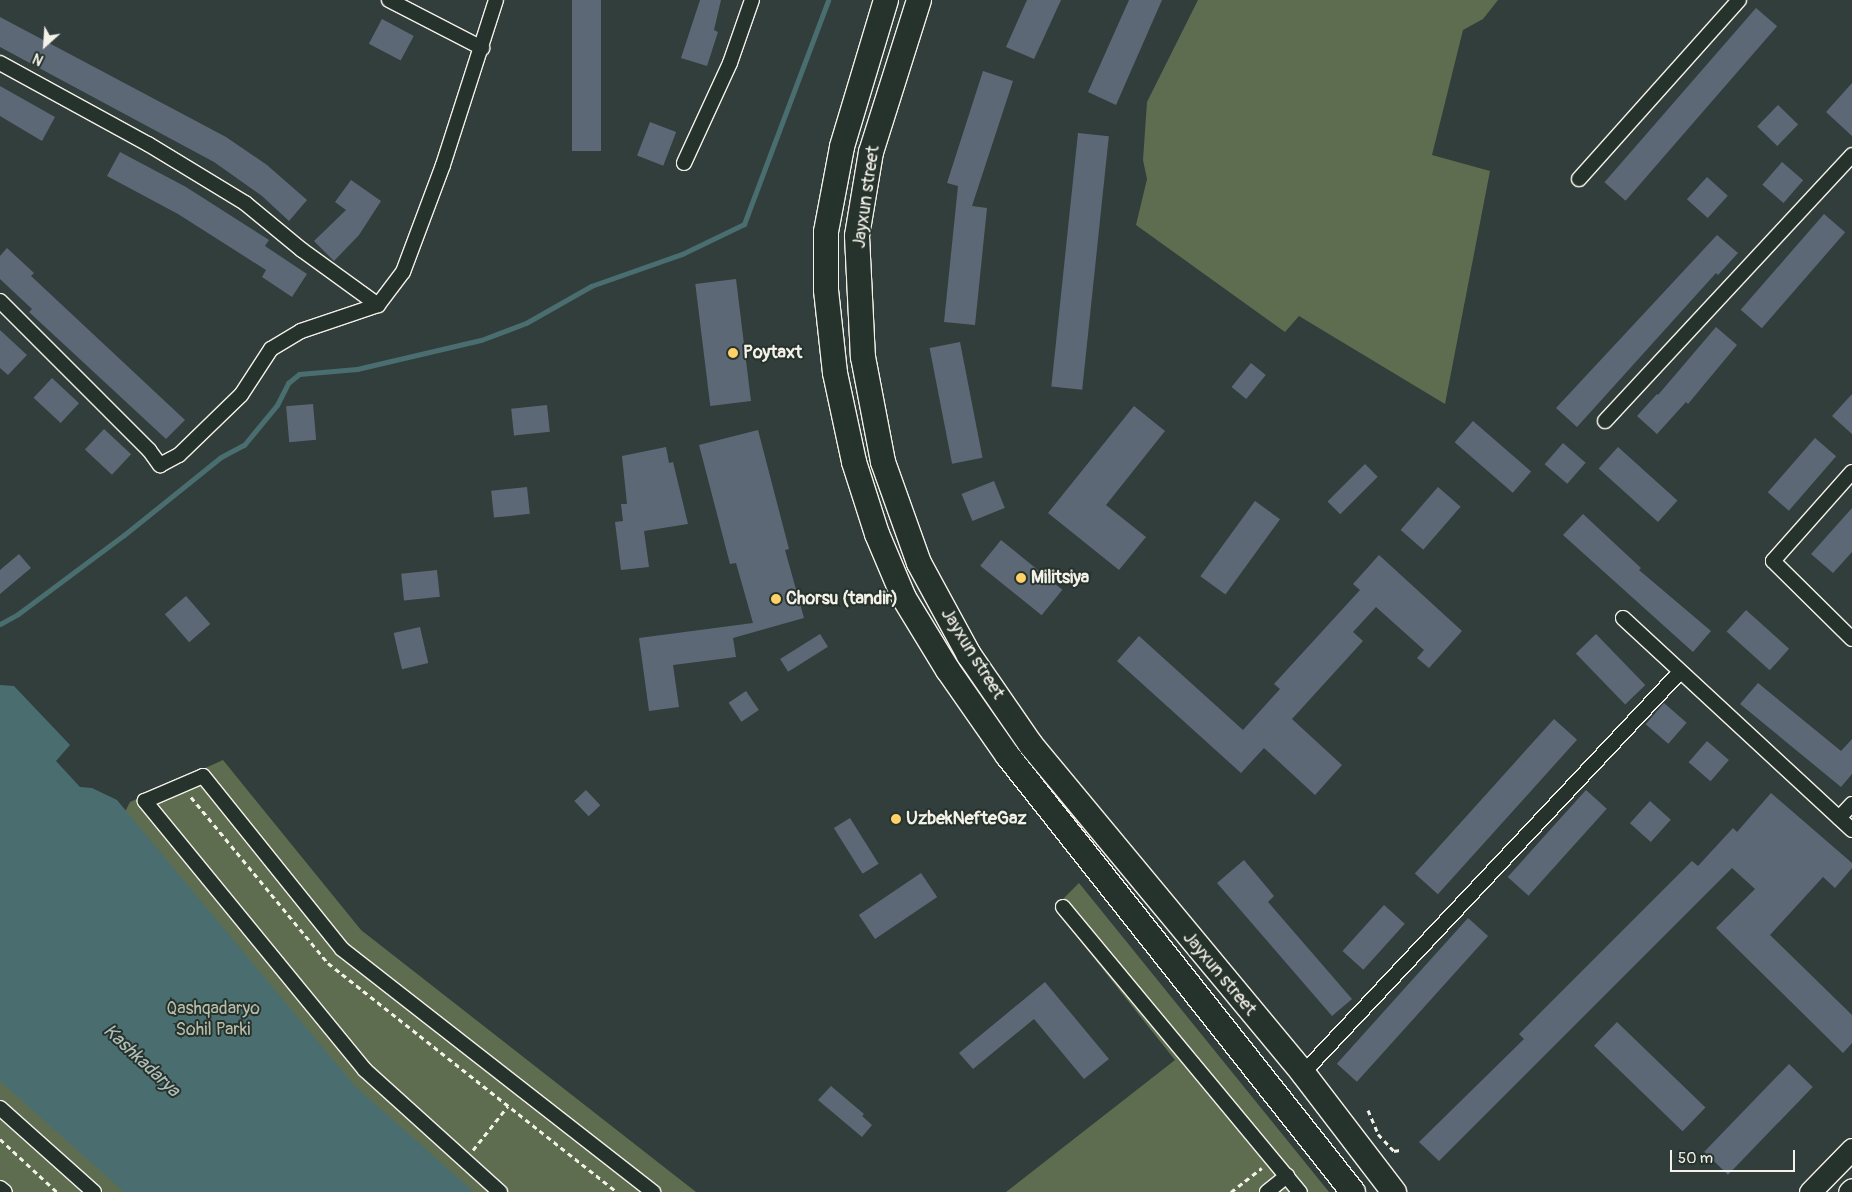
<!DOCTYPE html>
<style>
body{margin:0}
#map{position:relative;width:1852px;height:1192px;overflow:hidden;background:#313e3c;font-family:Pangolin,sans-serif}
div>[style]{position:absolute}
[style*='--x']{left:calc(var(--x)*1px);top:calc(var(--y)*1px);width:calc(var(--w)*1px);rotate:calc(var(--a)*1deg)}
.green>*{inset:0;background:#5e6d4f}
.water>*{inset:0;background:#4a6e70}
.stream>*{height:5px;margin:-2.5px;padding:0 2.5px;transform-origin:2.5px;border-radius:2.5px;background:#4a6e70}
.building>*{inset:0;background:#5d6876;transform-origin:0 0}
.path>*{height:3px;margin-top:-1.5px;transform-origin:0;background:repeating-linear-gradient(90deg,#f4f1e8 0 5px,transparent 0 9px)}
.roads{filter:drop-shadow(1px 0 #f4f1e8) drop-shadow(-1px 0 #f4f1e8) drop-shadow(0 1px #f4f1e8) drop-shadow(0 -1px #f4f1e8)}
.street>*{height:14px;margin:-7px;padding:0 7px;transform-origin:7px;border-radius:7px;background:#26332d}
.primary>*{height:21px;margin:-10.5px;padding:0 10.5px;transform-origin:10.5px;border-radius:10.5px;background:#26332d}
.highway>*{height:24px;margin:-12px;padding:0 12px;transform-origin:12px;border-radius:12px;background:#26332d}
.dots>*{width:14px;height:14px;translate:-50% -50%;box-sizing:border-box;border:2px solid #26332d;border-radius:50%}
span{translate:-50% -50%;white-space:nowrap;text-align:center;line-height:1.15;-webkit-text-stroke:4px #26332d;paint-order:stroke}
.street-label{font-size:18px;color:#f4f1e8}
.poi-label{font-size:18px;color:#f4f1e8;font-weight:700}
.left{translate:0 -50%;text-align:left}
.park-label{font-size:18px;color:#b8bcab}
.water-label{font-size:19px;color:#b0bdb8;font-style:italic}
.north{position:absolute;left:20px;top:20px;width:50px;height:50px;-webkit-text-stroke:4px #26332d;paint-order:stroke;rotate:206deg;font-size:14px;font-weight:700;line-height:20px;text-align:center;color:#f4f1e8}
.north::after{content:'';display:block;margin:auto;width:18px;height:22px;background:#f4f1e8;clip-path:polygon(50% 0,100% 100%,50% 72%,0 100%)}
.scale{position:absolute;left:1670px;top:1150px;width:125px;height:22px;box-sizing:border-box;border:2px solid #f4f1e8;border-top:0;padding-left:6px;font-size:15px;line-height:18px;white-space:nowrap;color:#f4f1e8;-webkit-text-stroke:4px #26332d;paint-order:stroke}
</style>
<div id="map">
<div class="green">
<i style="clip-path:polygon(1198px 0,1498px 0,1483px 19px,1463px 30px,1432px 155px,1490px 171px,1445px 404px,1299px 316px,1285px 332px,1136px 225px,1147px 179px,1143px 160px,1147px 102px)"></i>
<i style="clip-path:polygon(223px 760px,361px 930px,696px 1192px,0 1192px,0 1059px,130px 802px)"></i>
<i style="clip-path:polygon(1079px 883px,1329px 1192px,1006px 1192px,1175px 1060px,1054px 908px)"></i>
</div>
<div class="water">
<i style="clip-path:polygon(0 685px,14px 686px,70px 745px,56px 761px,80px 787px,92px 788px,117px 800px,355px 1086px,474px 1192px,124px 1192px,0 1081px)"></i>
</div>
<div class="stream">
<i style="--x:0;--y:624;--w:21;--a:-29"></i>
<i style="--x:18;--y:614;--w:132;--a:-36.7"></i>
<i style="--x:124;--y:535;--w:124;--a:-38.8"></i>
<i style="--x:221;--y:457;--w:26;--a:-28"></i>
<i style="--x:244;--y:445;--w:52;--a:-50.5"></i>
<i style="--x:277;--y:405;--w:25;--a:-63"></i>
<i style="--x:288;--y:383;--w:14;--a:-39"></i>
<i style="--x:299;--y:374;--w:58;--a:-4.9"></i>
<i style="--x:357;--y:369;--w:127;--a:-13.2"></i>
<i style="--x:481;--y:340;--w:48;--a:-20.7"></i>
<i style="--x:526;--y:323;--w:75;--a:-29.6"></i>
<i style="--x:591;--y:286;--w:96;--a:-19.4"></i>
<i style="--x:682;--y:254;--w:69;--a:-25.8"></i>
<i style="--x:744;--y:224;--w:239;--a:-69.4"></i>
</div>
<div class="building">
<i style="left:572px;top:0;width:29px;height:151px"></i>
<i style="clip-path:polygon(700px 0,721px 0,714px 30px,718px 32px,707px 66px,681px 58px)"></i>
<i style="clip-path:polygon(1027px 0,1061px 0,1034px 59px,1006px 47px)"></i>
<i style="clip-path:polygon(1129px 0,1162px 0,1116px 105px,1088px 92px)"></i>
<i style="left:1756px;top:8px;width:28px;height:231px;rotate:41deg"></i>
<i style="clip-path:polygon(0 17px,226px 137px,267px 165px,307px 200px,289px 221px,262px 196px,214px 162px,0 47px)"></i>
<i style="left:382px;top:19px;width:36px;height:28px;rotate:28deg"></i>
<i style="clip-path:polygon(983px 71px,1013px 81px,972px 206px,987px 208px,975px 325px,944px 322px,958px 186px,947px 183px)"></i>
<i style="clip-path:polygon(1852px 83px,1852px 136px,1826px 112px)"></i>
<i style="clip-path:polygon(0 86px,55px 117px,42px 141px,0 116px)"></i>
<i style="left:1778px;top:105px;width:28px;height:30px;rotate:44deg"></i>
<i style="left:650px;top:122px;width:28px;height:36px;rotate:21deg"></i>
<i style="left:1078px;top:133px;width:31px;height:255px;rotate:6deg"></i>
<i style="clip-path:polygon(120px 152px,186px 187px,269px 240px,265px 246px,307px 274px,292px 297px,262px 277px,266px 270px,178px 214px,107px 176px)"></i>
<i style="left:1782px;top:162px;width:28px;height:30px;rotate:41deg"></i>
<i style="left:1707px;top:177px;width:28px;height:30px;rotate:42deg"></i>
<i style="clip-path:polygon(351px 180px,381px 201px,359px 235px,334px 261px,314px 241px,346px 210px,335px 202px)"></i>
<i style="left:1824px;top:214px;width:28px;height:127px;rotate:41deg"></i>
<i style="clip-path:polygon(1717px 235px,1738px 253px,1718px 275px,1716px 273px,1577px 427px,1556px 408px)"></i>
<i style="clip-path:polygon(7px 248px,34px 273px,31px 276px,185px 420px,166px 439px,29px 312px,32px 309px,0 279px,0 256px)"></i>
<i style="left:736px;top:279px;width:123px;height:41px;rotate:83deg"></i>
<i style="clip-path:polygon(1716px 327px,1737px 345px,1688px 404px,1686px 402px,1657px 434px,1637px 416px,1657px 394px,1658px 395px)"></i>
<i style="clip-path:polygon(0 330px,27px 355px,8px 375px,0 368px)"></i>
<i style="left:960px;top:342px;width:118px;height:31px;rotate:79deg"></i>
<i style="left:1251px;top:363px;width:19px;height:31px;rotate:39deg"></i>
<i style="left:52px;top:378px;width:37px;height:27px;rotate:43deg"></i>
<i style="clip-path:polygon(1852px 394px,1852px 434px,1832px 416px)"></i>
<i style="left:313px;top:404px;width:36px;height:27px;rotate:85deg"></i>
<i style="left:547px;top:405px;width:27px;height:36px;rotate:84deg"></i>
<i style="clip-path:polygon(1134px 406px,1165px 431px,1106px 505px,1146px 537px,1119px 570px,1048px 513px)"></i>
<i style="left:1473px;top:421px;width:77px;height:28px;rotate:41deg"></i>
<i style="left:104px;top:429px;width:37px;height:28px;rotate:43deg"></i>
<i style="clip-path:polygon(758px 430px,789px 549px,785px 550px,804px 618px,733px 638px,736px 657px,673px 665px,679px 707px,649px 711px,639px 638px,753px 623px,736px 563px,730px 564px,699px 445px)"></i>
<i style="left:1815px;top:438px;width:28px;height:72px;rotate:41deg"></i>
<i style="left:1563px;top:443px;width:30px;height:28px;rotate:41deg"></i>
<i style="clip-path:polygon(666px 447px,669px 463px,673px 462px,688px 524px,644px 531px,649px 567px,621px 570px,615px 522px,623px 521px,621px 504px,627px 504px,622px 456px)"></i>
<i style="left:1618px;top:447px;width:80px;height:29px;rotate:42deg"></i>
<i style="left:1365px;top:464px;width:18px;height:53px;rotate:45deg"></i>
<i style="left:994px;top:481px;width:29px;height:35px;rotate:68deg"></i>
<i style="left:527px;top:487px;width:27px;height:36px;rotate:84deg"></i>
<i style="left:1438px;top:487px;width:30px;height:57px;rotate:41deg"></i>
<i style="left:1255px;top:501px;width:31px;height:93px;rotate:36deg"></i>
<i style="clip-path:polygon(1852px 508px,1852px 552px,1833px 573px,1811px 554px)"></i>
<i style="clip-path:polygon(1583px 514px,1641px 568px,1639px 570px,1711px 631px,1693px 652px,1563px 535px)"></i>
<i style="left:1001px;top:540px;width:79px;height:33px;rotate:39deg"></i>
<i style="clip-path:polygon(19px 554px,31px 568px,0 594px,0 570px)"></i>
<i style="clip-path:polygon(1379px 555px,1462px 631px,1429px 668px,1417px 658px,1424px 650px,1376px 607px,1353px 632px,1363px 641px,1292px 719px,1342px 765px,1315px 795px,1264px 748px,1241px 773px,1117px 661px,1139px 636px,1243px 730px,1280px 689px,1274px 684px,1360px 590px,1353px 584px)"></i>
<i style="left:437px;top:570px;width:27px;height:36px;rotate:84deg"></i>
<i style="left:186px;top:596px;width:37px;height:28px;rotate:49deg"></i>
<i style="left:1746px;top:610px;width:58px;height:29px;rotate:42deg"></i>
<i style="left:420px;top:627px;width:37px;height:27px;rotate:77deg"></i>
<i style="left:820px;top:634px;width:15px;height:47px;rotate:58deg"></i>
<i style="left:1596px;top:634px;width:71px;height:28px;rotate:46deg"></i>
<i style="clip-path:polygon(1758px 683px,1841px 751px,1852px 739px,1852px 774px,1841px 787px,1740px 704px)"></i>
<i style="left:746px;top:691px;width:23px;height:21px;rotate:56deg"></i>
<i style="left:1664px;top:703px;width:30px;height:28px;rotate:41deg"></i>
<i style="left:1554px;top:719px;width:31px;height:208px;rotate:42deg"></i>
<i style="left:1707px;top:741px;width:29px;height:28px;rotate:41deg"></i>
<i style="left:586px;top:790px;width:21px;height:16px;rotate:47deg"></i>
<i style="left:1586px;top:790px;width:28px;height:117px;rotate:42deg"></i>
<i style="clip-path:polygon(1771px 793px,1852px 863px,1852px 868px,1835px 888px,1823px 877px,1770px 935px,1852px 1015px,1852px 1043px,1843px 1053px,1716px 928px,1755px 889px,1732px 868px,1439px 1161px,1419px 1142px,1524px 1039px,1519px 1034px,1692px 861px,1698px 866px,1733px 828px,1737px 832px)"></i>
<i style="left:1650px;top:801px;width:28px;height:30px;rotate:42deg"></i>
<i style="left:850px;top:818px;width:54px;height:19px;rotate:58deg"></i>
<i style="clip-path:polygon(1244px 860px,1274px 896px,1268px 902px,1352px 999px,1332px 1016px,1217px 883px)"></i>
<i style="left:921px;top:873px;width:29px;height:75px;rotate:56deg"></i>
<i style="left:1384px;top:905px;width:28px;height:62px;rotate:42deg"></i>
<i style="left:1468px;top:918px;width:27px;height:196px;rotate:42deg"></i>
<i style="clip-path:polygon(1045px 982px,1109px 1059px,1084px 1079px,1034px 1019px,973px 1069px,959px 1053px)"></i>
<i style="left:1617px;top:1022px;width:123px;height:33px;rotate:44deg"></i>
<i style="left:1789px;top:1064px;width:33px;height:122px;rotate:44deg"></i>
<i style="clip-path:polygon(831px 1086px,864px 1114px,862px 1116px,872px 1125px,862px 1137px,818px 1100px)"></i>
</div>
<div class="path">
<i style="--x:191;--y:797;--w:215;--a:50.5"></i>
<i style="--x:328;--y:963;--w:369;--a:38.4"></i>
<i style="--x:1368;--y:1110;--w:26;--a:67"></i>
<i style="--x:1378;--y:1134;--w:23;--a:47"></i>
<i style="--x:1394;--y:1151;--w:6;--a:-9"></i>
<i style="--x:0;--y:1139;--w:78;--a:42.9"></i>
<i style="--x:473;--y:1150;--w:56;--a:-51.5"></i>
<i style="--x:1231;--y:1192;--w:39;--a:-38"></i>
</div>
<div class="roads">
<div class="street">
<i style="--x:389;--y:0;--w:105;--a:27.3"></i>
<i style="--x:0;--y:63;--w:169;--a:28.7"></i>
<i style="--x:148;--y:144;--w:114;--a:31.3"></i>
<i style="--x:245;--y:203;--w:74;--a:39.5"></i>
<i style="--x:302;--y:250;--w:94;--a:35.9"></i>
<i style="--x:684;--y:163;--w:110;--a:-65.3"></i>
<i style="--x:730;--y:63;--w:67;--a:-70.8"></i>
<i style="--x:1579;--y:179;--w:240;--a:-48.2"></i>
<i style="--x:0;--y:301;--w:211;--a:45"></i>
<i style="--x:149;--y:450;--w:19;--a:54"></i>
<i style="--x:160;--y:465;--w:21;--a:-28"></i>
<i style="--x:179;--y:455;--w:86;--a:-44.1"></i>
<i style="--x:241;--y:395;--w:55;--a:-56.9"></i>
<i style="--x:271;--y:349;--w:35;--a:-31"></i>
<i style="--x:301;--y:331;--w:81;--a:-18.7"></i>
<i style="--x:378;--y:305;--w:41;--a:-52.9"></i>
<i style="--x:403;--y:272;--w:114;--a:-69.5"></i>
<i style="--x:443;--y:165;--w:173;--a:-72.2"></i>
<i style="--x:1605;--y:421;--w:363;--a:-47.1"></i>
<i style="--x:1852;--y:472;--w:119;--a:131.6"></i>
<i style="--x:1773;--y:561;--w:111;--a:44.6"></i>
<i style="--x:1623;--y:618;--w:312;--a:42.8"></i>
<i style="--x:1839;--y:818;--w:19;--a:-47"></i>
<i style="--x:1063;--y:907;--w:371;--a:50.3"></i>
<i style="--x:1303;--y:1073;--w:550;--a:-46.77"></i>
<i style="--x:0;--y:1108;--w:126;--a:41.8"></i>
<i style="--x:0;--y:1188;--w:6;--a:39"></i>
<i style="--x:500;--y:1192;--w:182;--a:-137.9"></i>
<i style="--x:365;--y:1070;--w:348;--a:-129.3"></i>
<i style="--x:145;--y:801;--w:63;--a:-23.3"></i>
<i style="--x:203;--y:776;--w:222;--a:51.2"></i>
<i style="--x:342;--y:949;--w:395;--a:38"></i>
<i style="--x:1267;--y:1192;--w:26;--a:-39"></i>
</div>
<div class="primary">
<i style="--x:1810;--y:1192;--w:60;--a:-45.7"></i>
<i style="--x:1849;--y:1192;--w:4;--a:-45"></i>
</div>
<div class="highway">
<i style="--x:886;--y:0;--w:153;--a:106.7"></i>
<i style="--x:842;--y:147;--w:86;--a:100.7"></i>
<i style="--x:826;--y:232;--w:58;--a:90"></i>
<i style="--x:826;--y:290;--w:83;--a:83.8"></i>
<i style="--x:835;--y:373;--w:91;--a:77.9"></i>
<i style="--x:854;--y:462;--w:76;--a:72.3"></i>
<i style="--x:877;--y:534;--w:69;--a:67.1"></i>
<i style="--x:904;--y:598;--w:84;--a:58.6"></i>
<i style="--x:948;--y:670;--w:105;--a:55.1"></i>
<i style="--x:1008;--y:756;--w:556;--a:51.65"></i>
<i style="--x:919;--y:0;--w:159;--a:107.5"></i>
<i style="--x:871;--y:152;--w:85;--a:99.5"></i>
<i style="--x:857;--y:236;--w:121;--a:87.2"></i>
<i style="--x:863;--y:357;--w:107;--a:79.2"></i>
<i style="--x:883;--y:462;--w:107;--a:70.4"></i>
<i style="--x:919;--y:563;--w:105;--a:61.5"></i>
<i style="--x:969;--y:655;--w:109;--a:55.4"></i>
<i style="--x:1031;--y:745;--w:426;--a:50.3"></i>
<i style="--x:1303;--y:1073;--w:150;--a:52.6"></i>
</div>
</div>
<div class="dots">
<i style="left:733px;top:353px;background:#ffd166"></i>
<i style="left:1021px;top:578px;background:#ffd166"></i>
<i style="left:776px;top:599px;background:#ffd166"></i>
<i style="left:896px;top:819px;background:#ffd166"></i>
</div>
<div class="street-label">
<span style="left:867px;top:197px;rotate:-82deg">Jayxun street</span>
<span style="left:972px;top:654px;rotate:58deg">Jayxun street</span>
<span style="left:1219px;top:974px;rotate:50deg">Jayxun street</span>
</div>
<div class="poi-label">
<span class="left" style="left:743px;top:353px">Poytaxt</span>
<span class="left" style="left:1031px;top:578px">Militsiya</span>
<span class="left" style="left:786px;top:599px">Chorsu (tandir)</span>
<span class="left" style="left:906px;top:819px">UzbekNefteGaz</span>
</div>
<div class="park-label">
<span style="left:213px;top:1020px">Qashqadaryo<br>Sohil Parki</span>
</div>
<div class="water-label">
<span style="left:141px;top:1061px;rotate:43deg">Kashkadarya</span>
</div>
<div class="north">N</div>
<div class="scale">50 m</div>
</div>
